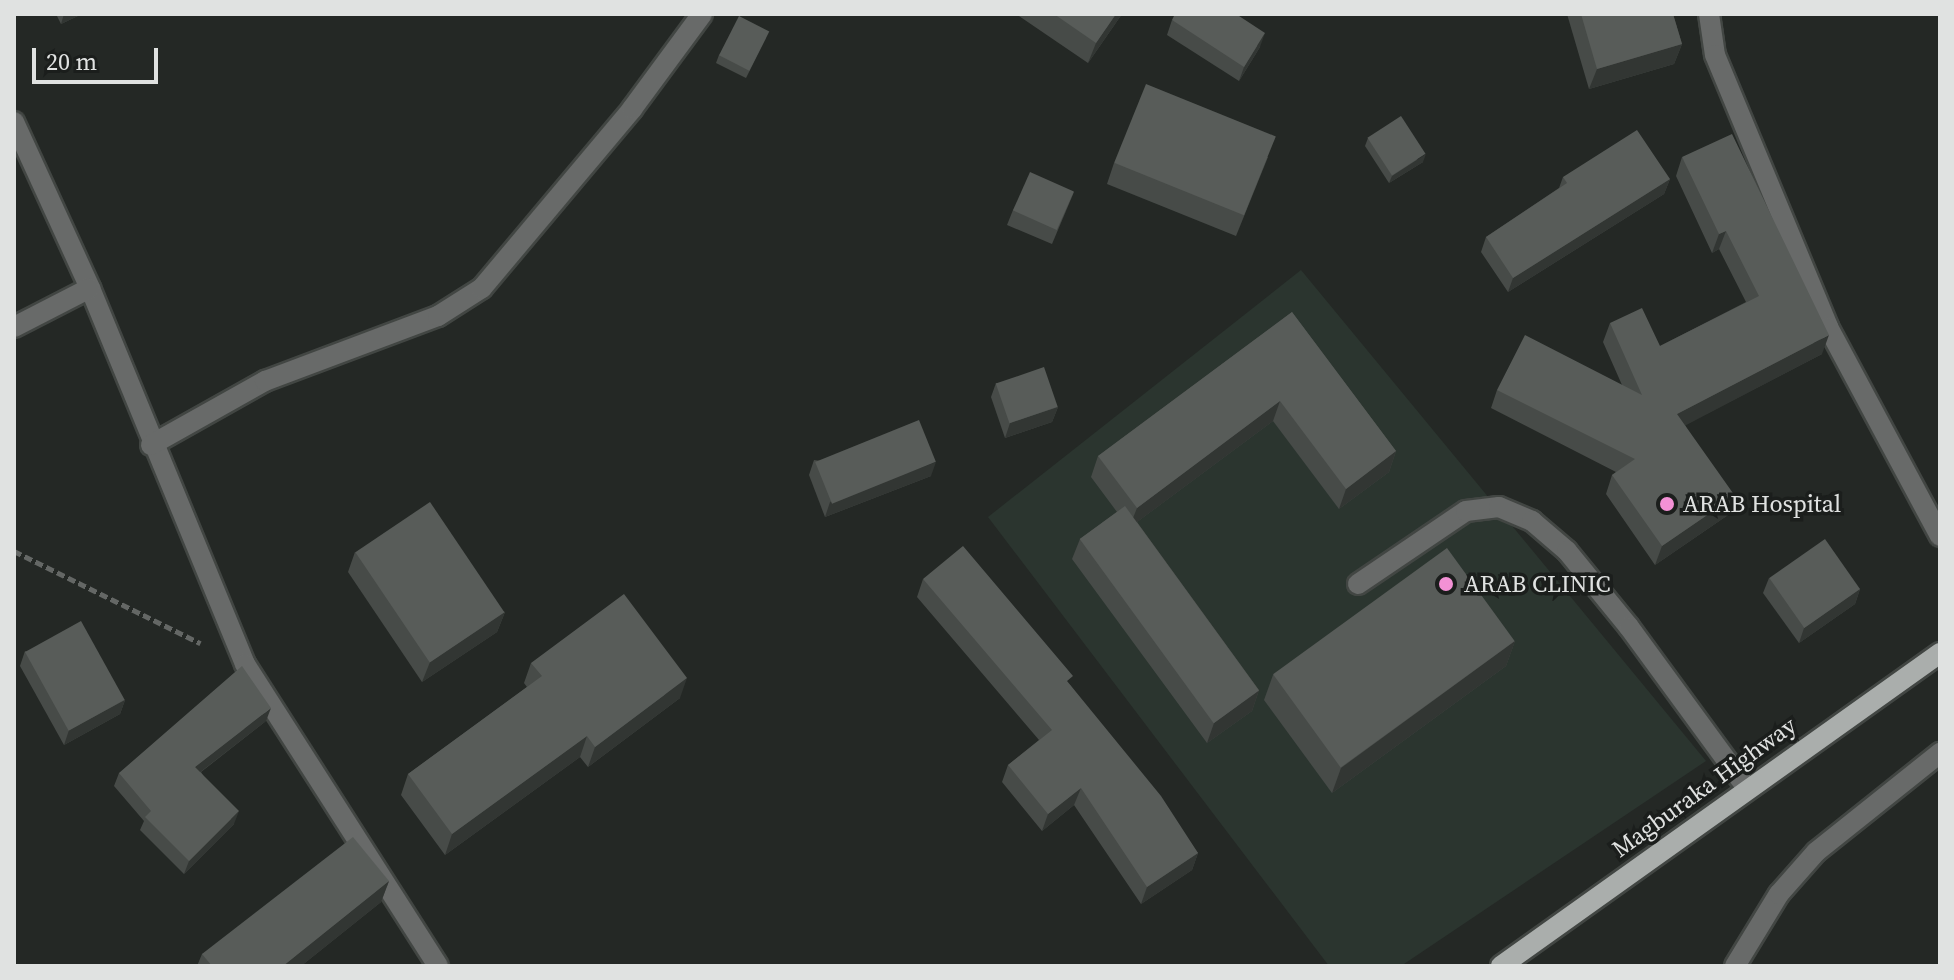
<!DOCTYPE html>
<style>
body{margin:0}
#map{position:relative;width:1954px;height:980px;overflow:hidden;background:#242825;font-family:"Source Serif 4",serif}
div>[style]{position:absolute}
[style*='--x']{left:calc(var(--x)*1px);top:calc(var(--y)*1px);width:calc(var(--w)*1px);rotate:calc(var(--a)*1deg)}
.built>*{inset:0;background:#2b352f}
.path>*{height:5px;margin-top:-2.5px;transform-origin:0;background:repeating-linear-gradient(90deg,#646765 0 8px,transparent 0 12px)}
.roads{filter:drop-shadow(2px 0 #424643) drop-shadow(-2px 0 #424643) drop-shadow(0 2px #424643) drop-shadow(0 -2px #424643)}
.minor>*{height:20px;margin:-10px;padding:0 10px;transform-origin:10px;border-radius:10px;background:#686a69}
.major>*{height:20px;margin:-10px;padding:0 10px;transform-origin:10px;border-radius:10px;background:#aaaeac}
.wall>*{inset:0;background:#474b48}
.shaded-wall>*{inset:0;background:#323633}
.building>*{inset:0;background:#585c59;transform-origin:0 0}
.dots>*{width:22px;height:22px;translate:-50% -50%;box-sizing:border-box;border:4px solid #1b1e1c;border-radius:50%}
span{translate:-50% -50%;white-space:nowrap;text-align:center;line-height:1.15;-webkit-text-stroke:7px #1b1e1c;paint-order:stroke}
.poi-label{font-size:24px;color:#e0e2e1}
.left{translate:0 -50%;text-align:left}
.street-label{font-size:24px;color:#e0e2e1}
.frame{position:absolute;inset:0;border:16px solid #e0e2e1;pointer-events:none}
.scale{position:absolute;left:32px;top:48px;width:126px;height:36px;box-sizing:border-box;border:4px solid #e0e2e1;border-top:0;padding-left:10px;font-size:24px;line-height:28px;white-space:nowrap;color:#e0e2e1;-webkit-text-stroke:6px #1b1e1c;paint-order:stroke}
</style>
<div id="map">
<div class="built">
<i style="clip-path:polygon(1301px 270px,1706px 761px,1401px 966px,1329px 966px,988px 517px)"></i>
</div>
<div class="path">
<i style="--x:14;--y:551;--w:208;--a:26.3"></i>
</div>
<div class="roads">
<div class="minor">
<i style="--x:1709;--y:14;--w:41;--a:81.7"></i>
<i style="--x:1715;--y:55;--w:295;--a:67.4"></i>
<i style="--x:1828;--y:327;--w:237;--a:61.8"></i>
<i style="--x:14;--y:122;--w:183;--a:65.4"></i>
<i style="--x:90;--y:288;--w:407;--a:67.6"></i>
<i style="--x:245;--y:664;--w:358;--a:57.4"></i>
<i style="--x:14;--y:327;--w:85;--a:-27.2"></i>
<i style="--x:151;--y:445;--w:131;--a:-29.3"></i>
<i style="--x:265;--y:381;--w:185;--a:-20.6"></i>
<i style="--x:438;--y:316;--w:52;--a:-32.5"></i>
<i style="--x:482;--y:288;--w:234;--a:-50"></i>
<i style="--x:632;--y:109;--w:118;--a:-53.6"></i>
<i style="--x:1358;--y:584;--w:130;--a:-34.1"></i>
<i style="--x:1466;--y:511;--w:33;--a:-7"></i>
<i style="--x:1499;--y:507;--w:36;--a:23"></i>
<i style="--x:1532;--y:521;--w:46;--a:40.6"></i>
<i style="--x:1567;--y:551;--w:98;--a:50.8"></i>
<i style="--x:1629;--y:627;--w:200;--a:53.8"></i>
<i style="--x:1735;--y:966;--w:84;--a:-58.6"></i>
<i style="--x:1779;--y:894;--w:56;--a:-48.6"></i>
<i style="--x:1816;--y:852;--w:159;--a:-38.6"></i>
</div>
<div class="major">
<i style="--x:1501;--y:966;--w:539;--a:-35.49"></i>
</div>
</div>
<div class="wall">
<i style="clip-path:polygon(56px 14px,82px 14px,61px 24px)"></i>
<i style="clip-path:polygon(1016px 14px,1122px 14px,1088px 63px)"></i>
<i style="clip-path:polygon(1567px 14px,1673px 14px,1682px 44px,1674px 64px,1589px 89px)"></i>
<i style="clip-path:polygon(1172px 20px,1260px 47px,1239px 81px,1167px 35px)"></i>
<i style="clip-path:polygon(766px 38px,746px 78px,716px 63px,719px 55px)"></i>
<i style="clip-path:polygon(1368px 138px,1423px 162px,1389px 183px,1365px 146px)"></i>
<i style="clip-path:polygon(1268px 157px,1236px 236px,1107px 184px,1114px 163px)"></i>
<i style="clip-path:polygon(1682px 157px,1822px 354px,1685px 425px,1728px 515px,1655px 565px,1606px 494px,1612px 475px,1616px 472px,1491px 408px,1497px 390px,1622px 385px,1603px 342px,1610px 323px,1660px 346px,1746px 302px,1719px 249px,1712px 253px,1676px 176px)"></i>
<i style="clip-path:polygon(1563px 177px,1670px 179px,1664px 194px,1508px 292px,1481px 252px,1486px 237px,1559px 188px)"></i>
<i style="clip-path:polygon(1074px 192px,1052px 244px,1007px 225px,1013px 210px)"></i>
<i style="clip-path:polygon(1292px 312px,1396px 451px,1389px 472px,1339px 509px,1273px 421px,1137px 522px,1259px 690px,1252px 711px,1207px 743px,1072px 559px,1080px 539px,1117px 512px,1091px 477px,1098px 456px)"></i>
<i style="clip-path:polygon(996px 383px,1058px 407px,1052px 422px,1005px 438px,991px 397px)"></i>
<i style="clip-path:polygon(814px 460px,931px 476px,825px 517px,809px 475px)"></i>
<i style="clip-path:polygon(355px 552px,505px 612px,497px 632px,422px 682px,348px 572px)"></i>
<i style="clip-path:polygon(1769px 578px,1860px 589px,1855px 604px,1799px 643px,1763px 593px)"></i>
<i style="clip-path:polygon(923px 579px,1070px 685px,1198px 853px,1192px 870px,1141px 904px,1074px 805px,1042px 831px,1002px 782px,1008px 765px,1039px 740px,917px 597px)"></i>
<i style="clip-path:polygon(1515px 641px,1506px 666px,1332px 793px,1264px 700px,1273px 675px)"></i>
<i style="clip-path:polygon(25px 651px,125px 700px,120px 714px,64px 745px,20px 666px)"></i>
<i style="clip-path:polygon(531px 663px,680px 698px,588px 767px,580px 757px,445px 855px,401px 795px,408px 774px,527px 687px,524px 683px)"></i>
<i style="clip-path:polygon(266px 721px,201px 772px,234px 824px,184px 874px,140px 830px,144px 821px,114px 786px,119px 773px)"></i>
<i style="clip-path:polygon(389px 881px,381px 902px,301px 966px,197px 966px,202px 954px)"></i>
</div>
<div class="shaded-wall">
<i style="clip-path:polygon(64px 14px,82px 14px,61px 24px)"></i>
<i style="clip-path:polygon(1116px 14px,1122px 14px,1088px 63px,1096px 43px)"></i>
<i style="clip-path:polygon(1265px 33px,1260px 47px,1239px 81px,1244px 67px)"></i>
<i style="clip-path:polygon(1682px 44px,1674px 64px,1589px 89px,1597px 69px)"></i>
<i style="clip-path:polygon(1426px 154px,1423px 162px,1389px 183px,1392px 176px)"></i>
<i style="clip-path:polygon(1670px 179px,1664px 194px,1508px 292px,1513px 278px)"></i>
<i style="clip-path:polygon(1726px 231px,1719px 249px,1712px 253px,1719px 234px)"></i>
<i style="clip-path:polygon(1829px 335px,1822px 354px,1671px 433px,1677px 414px)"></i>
<i style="clip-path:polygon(1280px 401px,1273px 421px,1129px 528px,1137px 508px)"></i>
<i style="clip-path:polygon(1058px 407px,1052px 422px,1005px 438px,1010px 423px)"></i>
<i style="clip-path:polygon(1396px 451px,1389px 472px,1339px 509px,1346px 489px)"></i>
<i style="clip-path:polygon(936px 462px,931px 476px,825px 517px,830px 502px)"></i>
<i style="clip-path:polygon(1735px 496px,1728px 515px,1655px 565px,1662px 546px)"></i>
<i style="clip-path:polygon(1860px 589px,1855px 604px,1799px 643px,1804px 628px)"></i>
<i style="clip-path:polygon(505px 612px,497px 632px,422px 682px,430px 662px)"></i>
<i style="clip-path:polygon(1515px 641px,1506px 666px,1332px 793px,1341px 768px)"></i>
<i style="clip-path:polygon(687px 678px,680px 698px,588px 767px,595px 747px)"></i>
<i style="clip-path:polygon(1259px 690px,1252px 711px,1207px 743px,1214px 723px)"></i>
<i style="clip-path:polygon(125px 700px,120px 714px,64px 745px,69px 730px)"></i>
<i style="clip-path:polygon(271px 708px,266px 721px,190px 780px,195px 767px)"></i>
<i style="clip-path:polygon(587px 736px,580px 757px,445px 855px,452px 834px)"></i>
<i style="clip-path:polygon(1081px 788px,1074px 805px,1042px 831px,1048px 814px)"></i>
<i style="clip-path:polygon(239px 811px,234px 824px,184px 874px,189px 861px)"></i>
<i style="clip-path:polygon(1198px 853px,1192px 870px,1141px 904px,1147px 887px)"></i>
<i style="clip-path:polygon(389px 881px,381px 902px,301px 966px,283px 966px)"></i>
</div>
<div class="building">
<i style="clip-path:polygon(1054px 14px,1116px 14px,1096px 43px)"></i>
<i style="clip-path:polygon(1175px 14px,1236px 14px,1265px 33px,1244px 67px,1172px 20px)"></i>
<i style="clip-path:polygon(1581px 14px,1673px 14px,1682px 44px,1597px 69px)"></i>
<i style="left:739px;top:16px;width:34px;height:44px;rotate:27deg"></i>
<i style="left:1146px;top:84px;width:140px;height:85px;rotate:22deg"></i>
<i style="left:1401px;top:116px;width:45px;height:40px;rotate:57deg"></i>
<i style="clip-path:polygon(1637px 130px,1670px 179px,1513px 278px,1486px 237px,1567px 183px,1563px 177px)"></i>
<i style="clip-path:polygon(1732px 134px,1829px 335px,1677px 414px,1735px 496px,1662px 546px,1612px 475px,1635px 459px,1497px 390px,1525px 335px,1642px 395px,1610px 323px,1642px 308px,1660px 346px,1759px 296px,1726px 231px,1719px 234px,1682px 157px)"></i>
<i style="left:1030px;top:172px;width:48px;height:42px;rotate:24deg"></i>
<i style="clip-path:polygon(1292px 312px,1396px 451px,1346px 489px,1280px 401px,1137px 508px,1098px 456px)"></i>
<i style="left:1044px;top:367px;width:42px;height:51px;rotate:71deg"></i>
<i style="left:919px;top:420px;width:45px;height:112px;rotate:68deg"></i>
<i style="left:430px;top:502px;width:133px;height:90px;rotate:56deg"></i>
<i style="left:1125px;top:506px;width:228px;height:56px;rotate:54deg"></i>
<i style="left:1825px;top:539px;width:61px;height:68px;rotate:55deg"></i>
<i style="clip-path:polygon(963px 546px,1073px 676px,1067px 681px,1161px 796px,1198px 853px,1147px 887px,1081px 788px,1048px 814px,1008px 765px,1052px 730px,923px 579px)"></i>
<i style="left:1447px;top:548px;width:115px;height:215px;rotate:54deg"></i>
<i style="clip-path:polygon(624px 594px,687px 678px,595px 747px,587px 736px,452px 834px,408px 774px,542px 676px,531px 663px)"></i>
<i style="left:81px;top:621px;width:90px;height:64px;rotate:61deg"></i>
<i style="clip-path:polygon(242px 666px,271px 708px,195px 767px,239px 811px,189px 861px,145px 817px,151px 811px,119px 773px)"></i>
<i style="clip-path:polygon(353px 837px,389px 881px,283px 966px,212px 966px,202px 954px)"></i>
</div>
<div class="dots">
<i style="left:1667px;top:504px;background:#f391d5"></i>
<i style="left:1446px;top:584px;background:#f391d5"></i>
</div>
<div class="poi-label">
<span class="left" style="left:1683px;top:504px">ARAB Hospital</span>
<span class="left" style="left:1464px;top:584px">ARAB CLINIC</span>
</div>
<div class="street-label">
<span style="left:1704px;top:787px;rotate:-36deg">Magburaka Highway</span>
</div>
<div class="frame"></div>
<div class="scale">20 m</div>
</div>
